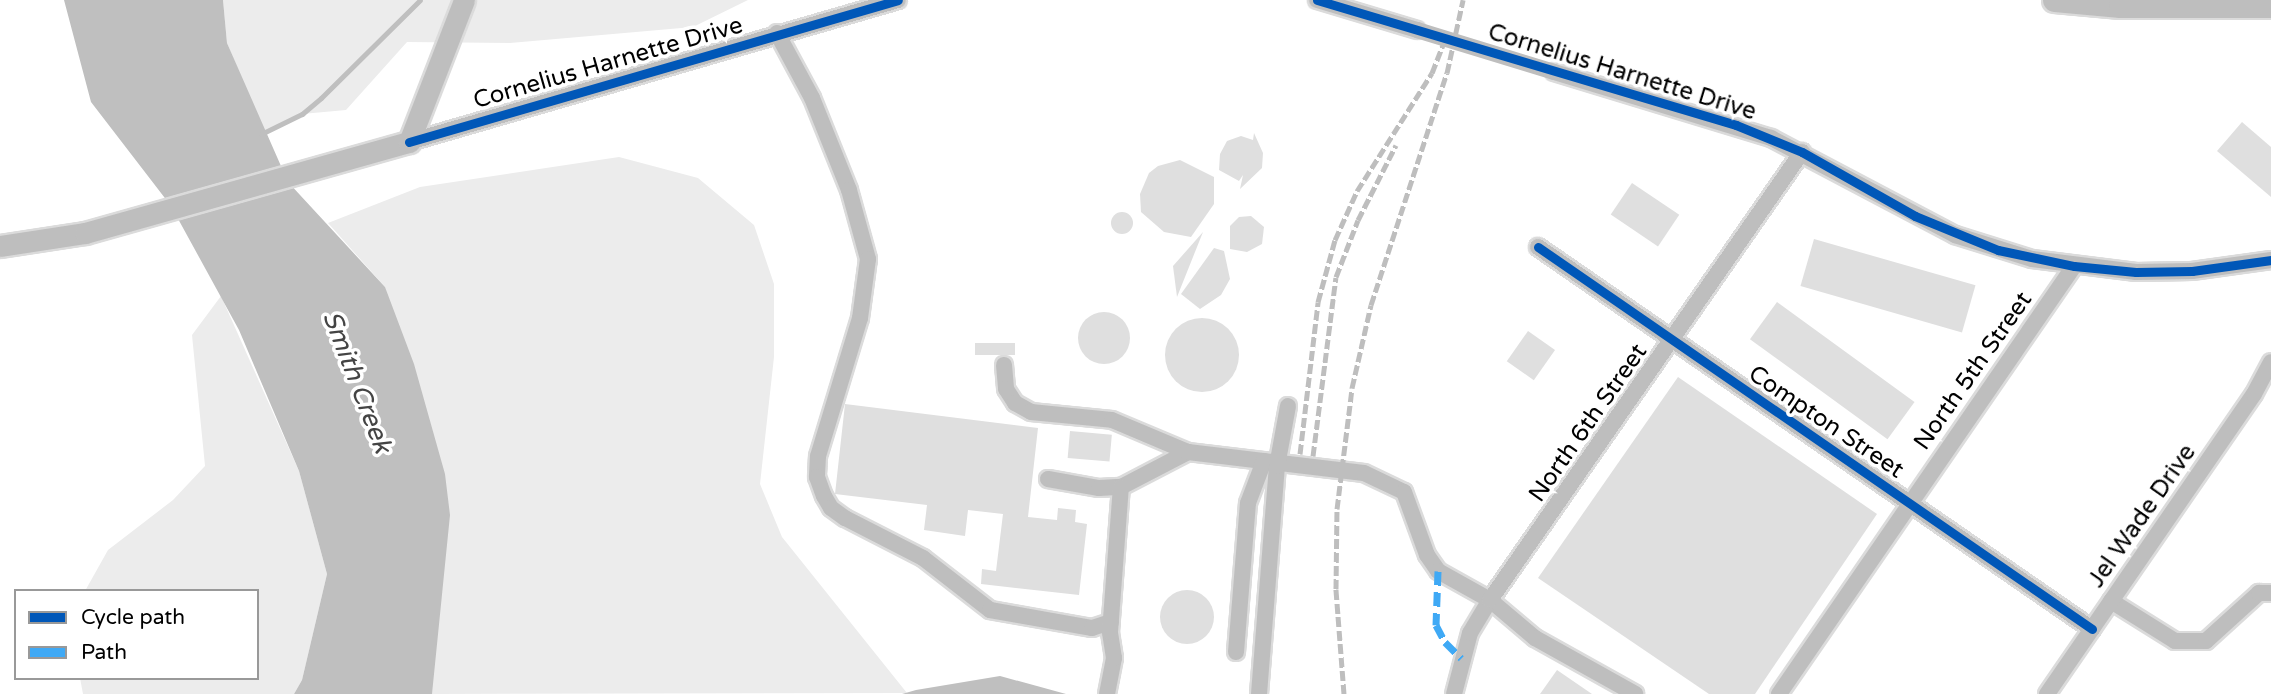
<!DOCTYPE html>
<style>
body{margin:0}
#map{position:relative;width:2271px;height:694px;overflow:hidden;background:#fff;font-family:"Varela Round",sans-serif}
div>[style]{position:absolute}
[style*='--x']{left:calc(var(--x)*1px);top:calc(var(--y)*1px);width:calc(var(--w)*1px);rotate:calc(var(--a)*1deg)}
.green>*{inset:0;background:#ececec}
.water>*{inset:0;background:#bfbfbf}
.stream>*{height:5px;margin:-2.5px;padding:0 2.5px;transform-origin:2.5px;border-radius:2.5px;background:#bfbfbf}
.building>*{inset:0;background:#dfdfdf;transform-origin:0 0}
.round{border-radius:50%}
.roads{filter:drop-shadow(2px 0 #dbdbdb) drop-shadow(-2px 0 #dbdbdb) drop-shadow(0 2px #dbdbdb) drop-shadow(0 -2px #dbdbdb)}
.minor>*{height:16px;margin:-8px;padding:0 8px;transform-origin:8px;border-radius:8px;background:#bebebe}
.major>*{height:21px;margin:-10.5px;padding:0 10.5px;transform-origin:10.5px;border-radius:10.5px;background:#bebebe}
.highway>*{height:24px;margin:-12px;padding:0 12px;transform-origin:12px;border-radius:12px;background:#bebebe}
.rail>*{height:5px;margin-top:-2.5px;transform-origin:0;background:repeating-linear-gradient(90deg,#bebebe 0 10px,transparent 0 13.5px)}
.minor-bridge>*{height:16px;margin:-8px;padding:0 8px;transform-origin:8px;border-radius:8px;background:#bebebe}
.quiet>*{height:7px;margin-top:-3.5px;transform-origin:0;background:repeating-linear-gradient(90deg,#3fa9f5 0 14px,transparent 0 21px)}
.cycleway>*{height:9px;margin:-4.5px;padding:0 4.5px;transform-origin:4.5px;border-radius:4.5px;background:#0057b8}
span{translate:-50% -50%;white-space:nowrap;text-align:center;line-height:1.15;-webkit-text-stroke:7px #fff;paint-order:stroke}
.street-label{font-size:24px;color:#000}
.water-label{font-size:26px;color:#444;font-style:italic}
.legend{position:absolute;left:14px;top:589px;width:245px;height:91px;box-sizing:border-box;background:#fff;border:2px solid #999;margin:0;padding:9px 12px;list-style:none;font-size:21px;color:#000}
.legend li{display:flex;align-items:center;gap:14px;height:35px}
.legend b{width:35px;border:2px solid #999}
</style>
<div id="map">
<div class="green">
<i style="clip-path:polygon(223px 0,748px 0,693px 27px,510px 43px,407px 42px,346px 110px,302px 114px,264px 132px,227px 43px)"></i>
<i style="clip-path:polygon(619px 157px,698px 178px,754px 225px,774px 284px,774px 357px,760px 484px,782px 537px,907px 693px,432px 694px,433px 655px,385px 287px,328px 223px,420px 187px)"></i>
<i style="clip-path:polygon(221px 296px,299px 471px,327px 574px,302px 680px,294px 694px,83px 694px,80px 678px,257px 678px,257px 591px,85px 591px,108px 550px,173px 500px,205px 466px,192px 335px)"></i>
</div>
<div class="water">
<i style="clip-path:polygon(64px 0,223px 0,227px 43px,288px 182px,385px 287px,414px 364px,445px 474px,450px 515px,432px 694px,294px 694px,302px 680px,327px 574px,299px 471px,239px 330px,171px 206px,91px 102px)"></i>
<i style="clip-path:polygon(1000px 676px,1066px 694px,902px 694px,916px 690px)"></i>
</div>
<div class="stream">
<i style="--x:261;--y:134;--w:46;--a:-26"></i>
<i style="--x:302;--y:114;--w:25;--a:-40"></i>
<i style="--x:321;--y:98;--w:139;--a:-44.7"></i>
</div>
<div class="building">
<i style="clip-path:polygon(2242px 122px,2271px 147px,2271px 197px,2217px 151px)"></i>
<i style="clip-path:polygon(1254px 133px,1263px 153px,1262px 168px,1240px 189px,1243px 175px,1239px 181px,1219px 170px,1220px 154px,1227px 141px,1241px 136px,1253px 140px)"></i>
<i style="clip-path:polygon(1180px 160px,1214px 177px,1214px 204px,1191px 237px,1164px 232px,1141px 212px,1140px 194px,1149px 173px,1158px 166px)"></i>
<i style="left:1632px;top:183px;width:57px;height:38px;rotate:34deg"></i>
<i class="round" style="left:1111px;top:212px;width:22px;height:22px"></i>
<i style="clip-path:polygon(1251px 216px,1264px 227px,1262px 244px,1247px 252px,1230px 249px,1230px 226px,1239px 217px)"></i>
<i style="clip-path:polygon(1203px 232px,1177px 297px,1173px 266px)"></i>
<i style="left:1814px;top:239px;width:168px;height:49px;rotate:16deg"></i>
<i style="clip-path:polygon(1214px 248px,1224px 251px,1230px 279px,1221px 295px,1200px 309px,1181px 294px)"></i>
<i style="left:1777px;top:302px;width:170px;height:46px;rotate:36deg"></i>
<i class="round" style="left:1078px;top:312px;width:52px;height:52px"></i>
<i class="round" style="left:1165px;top:318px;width:74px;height:74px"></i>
<i style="left:1528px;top:331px;width:33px;height:37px;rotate:35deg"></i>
<i style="left:975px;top:343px;width:40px;height:12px"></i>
<i style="clip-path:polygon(1678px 377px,1877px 514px,1755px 694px,1709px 694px,1538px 578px)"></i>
<i style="clip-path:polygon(845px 404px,1038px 428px,1028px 517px,1057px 520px,1058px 508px,1076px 510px,1075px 522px,1087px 524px,1079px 595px,981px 584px,982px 569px,996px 571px,1003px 514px,968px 510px,965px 536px,924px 530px,927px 505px,835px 494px)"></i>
<i style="left:1070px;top:431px;width:42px;height:27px;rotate:5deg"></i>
<i class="round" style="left:1160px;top:590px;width:54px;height:54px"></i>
<i style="clip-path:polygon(1557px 670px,1592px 694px,1540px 694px)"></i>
</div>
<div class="roads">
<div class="minor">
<i style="--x:1317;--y:0;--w:104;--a:16.7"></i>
<i style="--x:777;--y:33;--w:74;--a:61.7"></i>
<i style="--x:812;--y:98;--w:99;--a:68.1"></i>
<i style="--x:849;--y:190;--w:72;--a:74.6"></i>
<i style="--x:868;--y:259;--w:60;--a:97.7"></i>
<i style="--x:860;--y:318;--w:144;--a:106.9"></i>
<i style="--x:818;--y:456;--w:21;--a:93"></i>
<i style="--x:817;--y:477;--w:20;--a:70"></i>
<i style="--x:824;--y:496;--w:14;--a:60"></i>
<i style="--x:831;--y:508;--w:17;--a:36"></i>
<i style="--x:845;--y:518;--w:88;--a:27.1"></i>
<i style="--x:923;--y:558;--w:85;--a:37.8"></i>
<i style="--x:990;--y:610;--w:104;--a:10"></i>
<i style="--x:1092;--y:628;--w:20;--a:-18"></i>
<i style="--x:1554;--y:72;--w:227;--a:16.9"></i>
<i style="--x:1771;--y:138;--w:208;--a:27.8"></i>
<i style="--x:1955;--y:235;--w:81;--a:17.3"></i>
<i style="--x:2032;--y:259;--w:105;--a:7.1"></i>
<i style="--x:2136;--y:272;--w:56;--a:-1"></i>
<i style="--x:2192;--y:271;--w:80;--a:-7.9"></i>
<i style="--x:409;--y:142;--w:509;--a:-16.19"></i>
<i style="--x:1538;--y:247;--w:673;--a:34.59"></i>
<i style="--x:1004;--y:365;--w:24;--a:85"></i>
<i style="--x:1006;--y:389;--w:17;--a:57"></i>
<i style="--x:1015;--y:403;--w:18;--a:29"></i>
<i style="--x:1031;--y:412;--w:81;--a:5.6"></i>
<i style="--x:1112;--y:420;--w:82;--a:22.8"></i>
<i style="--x:1048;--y:479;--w:52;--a:10"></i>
<i style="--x:1099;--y:488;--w:22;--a:-3"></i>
<i style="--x:1121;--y:487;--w:76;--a:-27.6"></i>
<i style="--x:1188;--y:452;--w:177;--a:6.8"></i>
<i style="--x:1364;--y:473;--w:44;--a:25.4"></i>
<i style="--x:1404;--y:492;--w:67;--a:69.9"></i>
<i style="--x:1427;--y:555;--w:19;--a:55"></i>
<i style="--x:1438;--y:571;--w:60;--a:29.1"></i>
<i style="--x:1490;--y:600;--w:59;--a:40.2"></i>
<i style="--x:1535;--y:638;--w:115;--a:29.2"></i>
<i style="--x:2111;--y:601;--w:75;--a:32"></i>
<i style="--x:2175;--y:641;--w:31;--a:0"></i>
<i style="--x:2206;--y:641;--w:72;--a:-42.2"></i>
<i style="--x:2259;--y:593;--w:12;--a:0"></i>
<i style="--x:1236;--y:652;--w:149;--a:-85.4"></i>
<i style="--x:1248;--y:503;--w:45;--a:-69.1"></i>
<i style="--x:1107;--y:694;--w:37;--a:-79"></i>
<i style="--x:1114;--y:658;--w:26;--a:-99"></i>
<i style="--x:1110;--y:632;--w:145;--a:-85.7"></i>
<i style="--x:1259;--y:694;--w:229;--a:-85.5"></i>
<i style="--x:1277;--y:466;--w:61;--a:-79.6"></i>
<i style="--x:1454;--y:694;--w:63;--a:-75.3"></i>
<i style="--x:1470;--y:633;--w:39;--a:-59"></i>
<i style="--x:1490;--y:600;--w:546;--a:-55.15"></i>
<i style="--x:1779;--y:694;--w:520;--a:-55.42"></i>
<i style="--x:2047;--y:694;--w:364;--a:-55.4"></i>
<i style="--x:2254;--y:394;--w:36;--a:-62"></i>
</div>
<div class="major">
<i style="--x:0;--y:246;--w:86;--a:-8.7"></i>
<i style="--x:85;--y:233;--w:337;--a:-15.7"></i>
<i style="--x:409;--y:142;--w:152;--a:-68.8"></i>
</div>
<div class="highway">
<i style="--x:2055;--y:0;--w:66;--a:5.2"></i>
<i style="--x:2121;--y:6;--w:150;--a:0"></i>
</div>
</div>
<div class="rail">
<i style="--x:1300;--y:454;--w:153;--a:-83.2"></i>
<i style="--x:1318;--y:302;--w:64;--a:-74.7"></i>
<i style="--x:1335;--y:240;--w:54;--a:-65.8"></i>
<i style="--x:1357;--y:191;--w:140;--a:-57.6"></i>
<i style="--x:1432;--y:73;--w:44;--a:-68.7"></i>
<i style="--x:1313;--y:456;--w:180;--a:-82.7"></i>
<i style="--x:1336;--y:277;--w:61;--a:-68.9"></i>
<i style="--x:1358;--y:220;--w:84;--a:-63.1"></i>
<i style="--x:1344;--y:694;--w:105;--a:-94.4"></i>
<i style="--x:1336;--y:589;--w:80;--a:-89.3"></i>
<i style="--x:1337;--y:509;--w:122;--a:-82.9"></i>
<i style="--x:1352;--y:388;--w:85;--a:-77.1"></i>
<i style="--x:1371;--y:305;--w:244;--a:-71.9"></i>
<i style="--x:1447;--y:73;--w:75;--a:-77.6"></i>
</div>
<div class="minor-bridge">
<i style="--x:1417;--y:30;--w:143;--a:17"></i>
</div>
<div class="quiet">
<i style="--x:1438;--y:571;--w:54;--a:92.1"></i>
<i style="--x:1436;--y:625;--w:19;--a:62"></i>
<i style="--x:1445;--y:642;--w:23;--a:45"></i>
</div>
<div class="cycleway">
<i style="--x:1317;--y:0;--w:437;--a:16.6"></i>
<i style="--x:1736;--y:125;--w:71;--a:22.2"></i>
<i style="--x:1802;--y:152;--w:130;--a:29.5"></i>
<i style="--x:1915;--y:216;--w:90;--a:22.3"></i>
<i style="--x:1998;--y:250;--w:78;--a:11.9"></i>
<i style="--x:2074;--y:266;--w:62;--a:5.5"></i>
<i style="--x:2136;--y:272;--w:56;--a:-1"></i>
<i style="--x:2192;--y:271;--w:80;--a:-7.9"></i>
<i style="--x:409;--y:142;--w:509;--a:-16.19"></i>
<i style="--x:1538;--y:247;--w:673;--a:34.59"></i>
</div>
<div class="street-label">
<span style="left:608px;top:63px;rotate:-16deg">Cornelius Harnette Drive</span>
<span style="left:1622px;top:72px;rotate:17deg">Cornelius Harnette Drive</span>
<span style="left:1973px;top:371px;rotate:-55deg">North 5th Street</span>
<span style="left:1826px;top:422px;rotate:34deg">Compton Street</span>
<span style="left:1588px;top:423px;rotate:-55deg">North 6th Street</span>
<span style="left:2142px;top:516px;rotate:-55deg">Jel Wade Drive</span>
</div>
<div class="water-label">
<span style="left:357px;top:382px;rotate:69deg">Smith Creek</span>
</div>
<ul class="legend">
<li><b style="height:9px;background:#0057b8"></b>Cycle path</li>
<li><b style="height:9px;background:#3fa9f5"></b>Path</li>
</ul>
</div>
